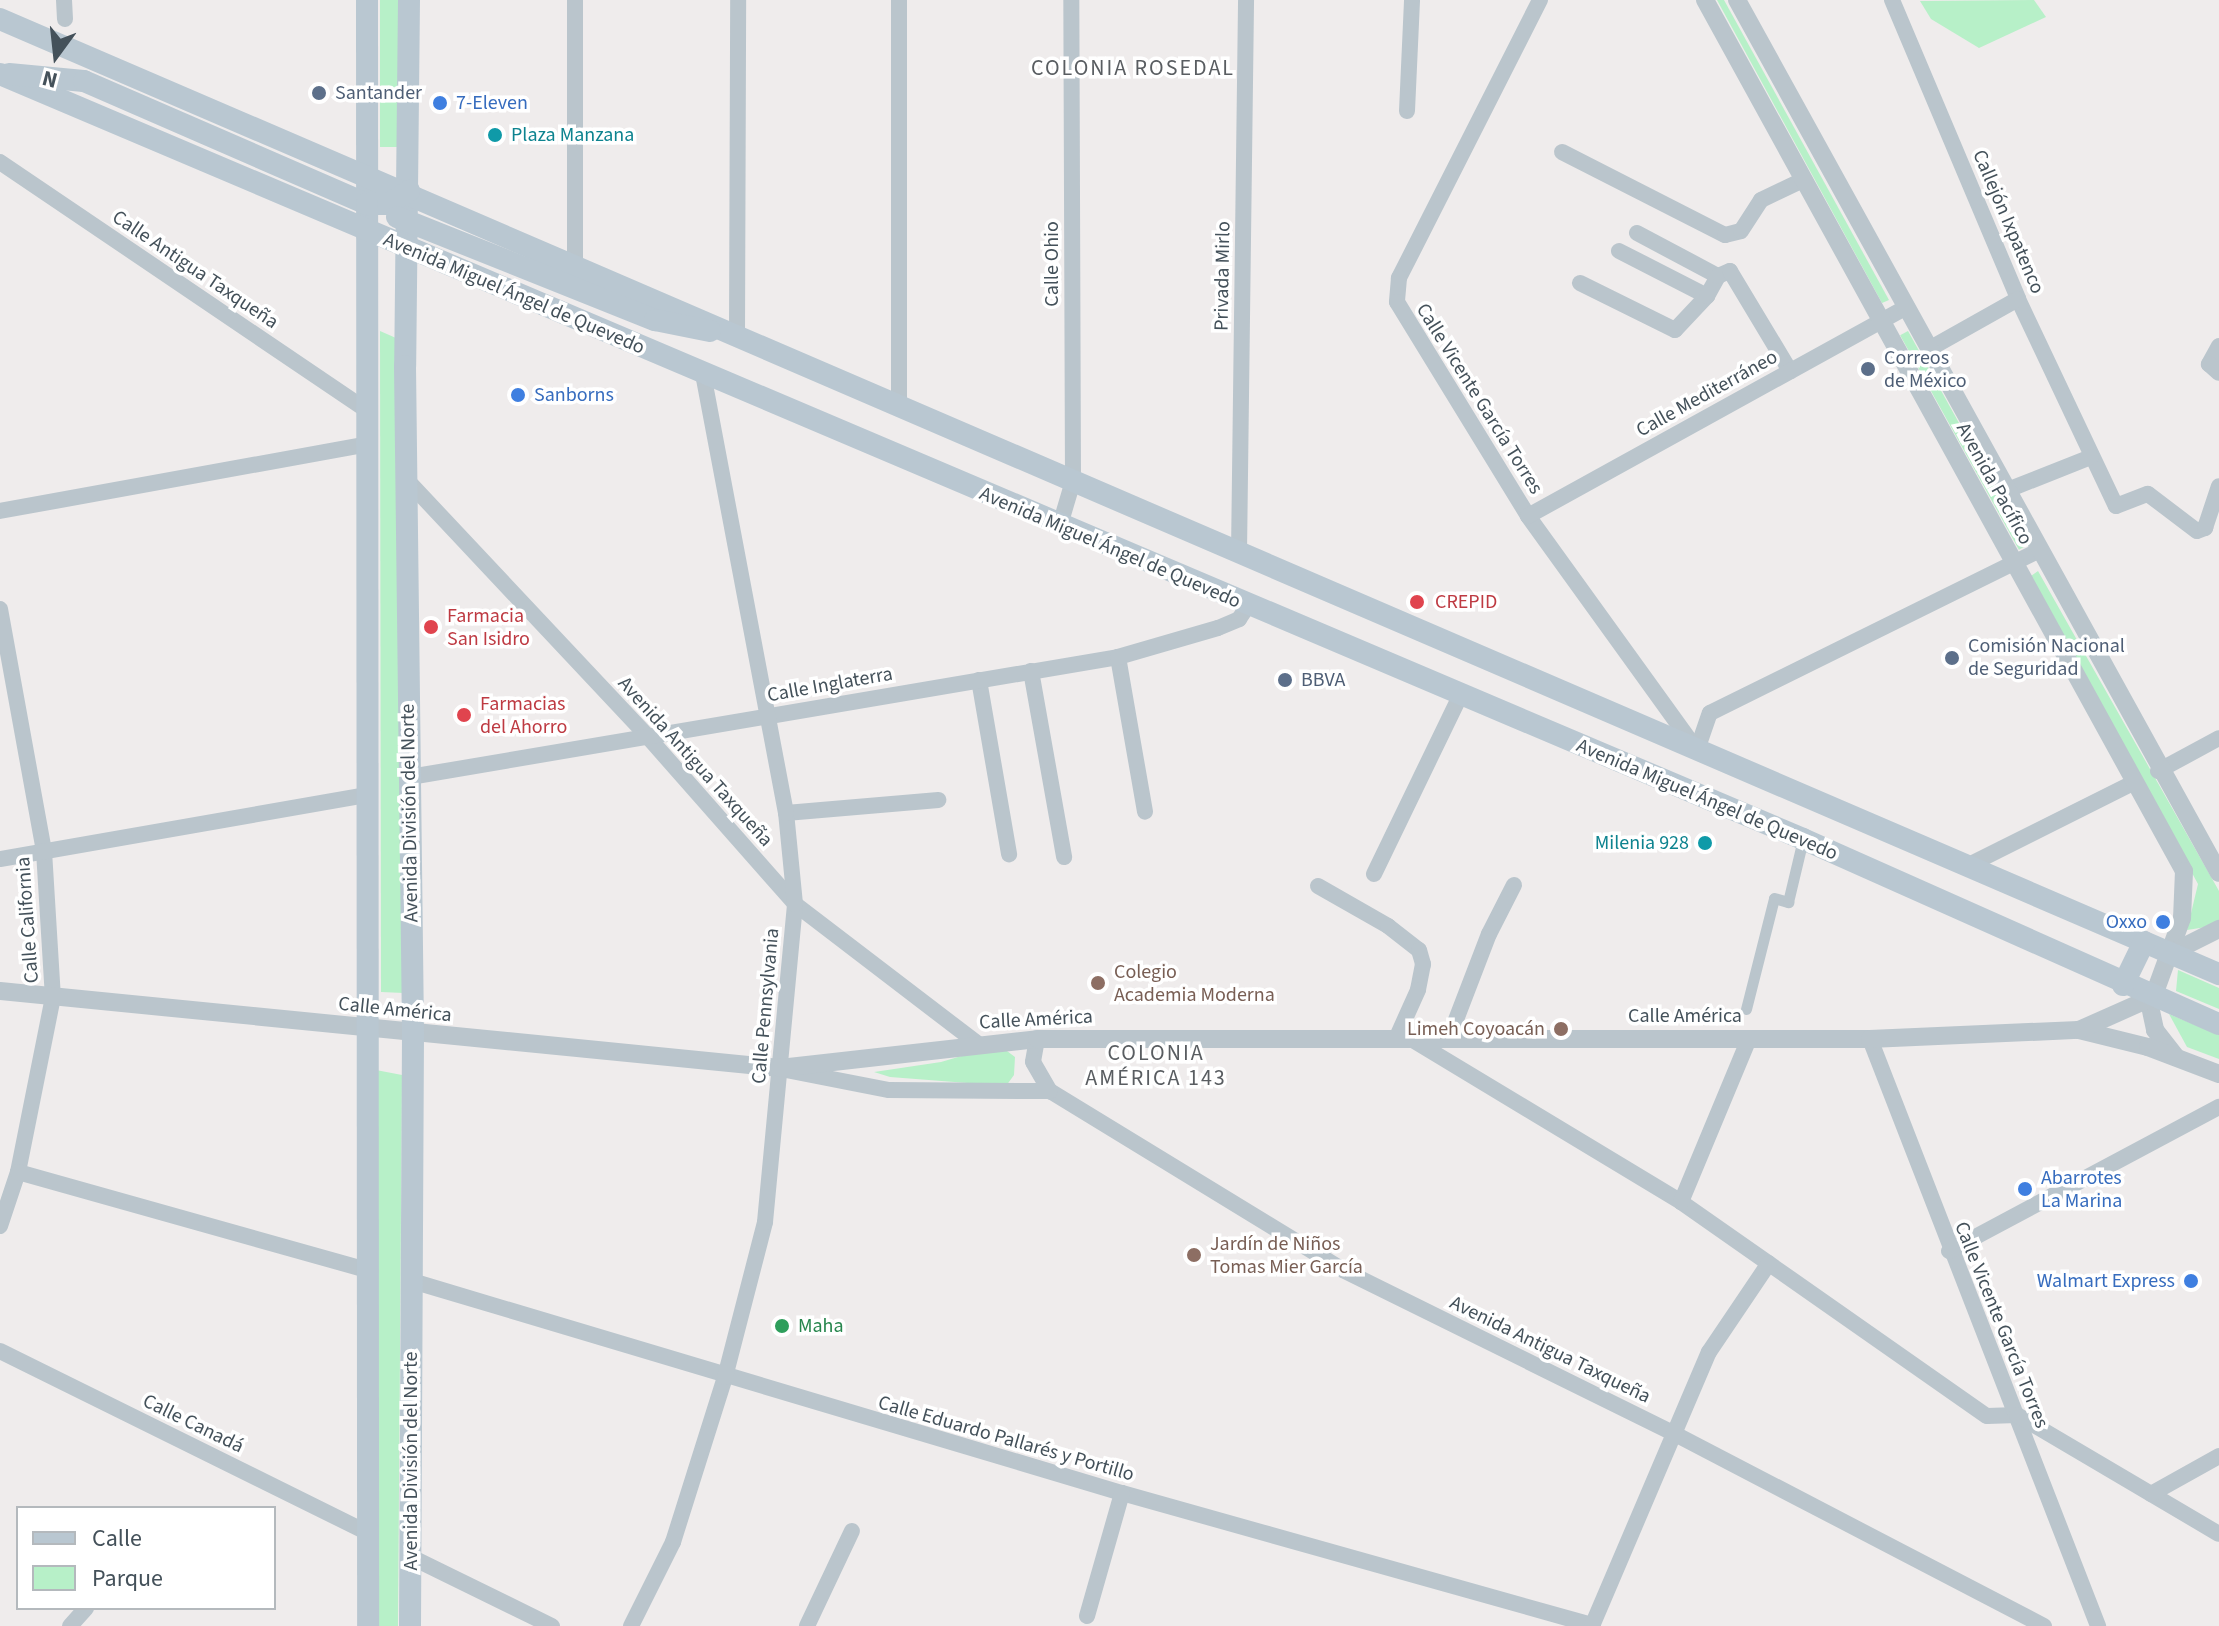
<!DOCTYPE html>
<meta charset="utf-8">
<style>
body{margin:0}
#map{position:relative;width:2219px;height:1626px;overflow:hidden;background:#efecec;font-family:"Source Sans 3",sans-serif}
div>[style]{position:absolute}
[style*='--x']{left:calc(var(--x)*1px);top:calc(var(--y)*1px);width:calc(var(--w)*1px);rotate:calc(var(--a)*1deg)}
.green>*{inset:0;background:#b7f0c8;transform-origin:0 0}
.pedestrian>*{height:11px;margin:-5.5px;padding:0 5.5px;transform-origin:5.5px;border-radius:5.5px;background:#bac5cc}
.minor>*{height:16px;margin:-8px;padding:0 8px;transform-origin:8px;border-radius:8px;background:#bac5cc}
.tertiary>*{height:18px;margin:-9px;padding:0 9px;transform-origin:9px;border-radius:9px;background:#bac5cc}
.secondary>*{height:22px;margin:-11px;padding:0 11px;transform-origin:11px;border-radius:11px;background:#b9c7d1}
.dots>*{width:22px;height:22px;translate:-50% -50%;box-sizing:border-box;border:4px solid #fff;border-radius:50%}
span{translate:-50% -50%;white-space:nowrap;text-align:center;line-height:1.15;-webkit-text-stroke:7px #fff;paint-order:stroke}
.service-label{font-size:20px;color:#4e5e75}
.left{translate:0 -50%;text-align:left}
.shop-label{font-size:20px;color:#366cbe}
.right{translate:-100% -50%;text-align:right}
.culture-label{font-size:20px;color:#0d838f}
.street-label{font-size:20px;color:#44515a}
.health-label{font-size:20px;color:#be3a42}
.education-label{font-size:20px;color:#785e54}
.leisure-label{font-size:20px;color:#27864d}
.neighbourhood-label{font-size:22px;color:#595d61;letter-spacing:2px}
.legend{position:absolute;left:16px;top:1506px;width:260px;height:104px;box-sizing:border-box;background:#fff;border:2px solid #b4b9bd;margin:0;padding:10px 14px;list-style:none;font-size:24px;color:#44515a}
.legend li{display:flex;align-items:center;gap:16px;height:40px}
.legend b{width:40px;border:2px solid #b4b9bd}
.north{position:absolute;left:16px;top:16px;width:80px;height:80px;-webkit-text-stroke:6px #fff;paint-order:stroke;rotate:195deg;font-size:22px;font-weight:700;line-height:32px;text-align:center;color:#44515a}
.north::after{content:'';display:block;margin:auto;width:28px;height:36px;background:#44515a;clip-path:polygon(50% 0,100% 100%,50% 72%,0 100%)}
</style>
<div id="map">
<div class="green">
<i style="left:380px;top:0;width:19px;height:147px"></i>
<i style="clip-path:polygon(1717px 0,1724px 0,1889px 300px,1882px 303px)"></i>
<i style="clip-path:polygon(2034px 0,2046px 17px,1979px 48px,1931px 19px,1920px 1px)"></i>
<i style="clip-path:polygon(380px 331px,396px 338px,404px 993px,381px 992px)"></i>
<i style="left:1908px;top:331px;width:245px;height:9px;rotate:61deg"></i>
<i style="clip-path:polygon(2038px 571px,2219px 891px,2219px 925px,2187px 930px,2198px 884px,2031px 576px)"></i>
<i style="clip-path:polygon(2178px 970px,2219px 988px,2219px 1009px,2176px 991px)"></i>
<i style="clip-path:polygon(2169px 1014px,2219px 1035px,2219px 1059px,2187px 1047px)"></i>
<i style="clip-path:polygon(999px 1045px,1015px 1057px,1014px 1075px,1006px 1086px,890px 1077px,874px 1072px,941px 1062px)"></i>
<i style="clip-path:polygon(376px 1070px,402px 1075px,398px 1626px,379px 1626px)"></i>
</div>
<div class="pedestrian">
<i style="--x:1746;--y:1009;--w:114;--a:-75.8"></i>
<i style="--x:1774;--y:898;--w:15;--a:16"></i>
<i style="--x:1788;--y:902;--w:65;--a:-76.6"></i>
</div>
<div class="minor">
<i style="--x:64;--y:0;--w:19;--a:87"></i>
<i style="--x:575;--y:0;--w:265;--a:90"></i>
<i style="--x:1540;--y:0;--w:312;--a:116.9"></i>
<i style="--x:1399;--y:278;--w:24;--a:95"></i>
<i style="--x:1397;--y:302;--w:251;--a:58.5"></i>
<i style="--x:1528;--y:516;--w:287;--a:54.2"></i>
<i style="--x:1892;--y:0;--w:324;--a:67.1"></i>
<i style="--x:2018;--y:299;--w:229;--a:64.7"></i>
<i style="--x:2116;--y:506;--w:34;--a:-21"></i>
<i style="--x:2148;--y:494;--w:61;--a:37.1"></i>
<i style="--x:2197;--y:531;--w:9;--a:-21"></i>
<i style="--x:2205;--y:528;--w:44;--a:-71.6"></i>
<i style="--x:1407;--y:111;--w:111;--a:-87.4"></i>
<i style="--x:1562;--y:152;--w:183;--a:27"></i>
<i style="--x:1725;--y:235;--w:16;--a:-14"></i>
<i style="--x:1741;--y:231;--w:37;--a:-57"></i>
<i style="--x:1761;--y:200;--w:47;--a:-25.5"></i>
<i style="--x:0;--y:162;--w:444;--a:34.1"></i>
<i style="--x:1637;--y:233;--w:92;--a:28"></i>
<i style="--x:1619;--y:251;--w:99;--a:27.1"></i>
<i style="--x:1580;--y:283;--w:106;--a:26.3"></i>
<i style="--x:1675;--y:330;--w:47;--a:-46.7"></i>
<i style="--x:1707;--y:296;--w:23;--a:-61"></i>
<i style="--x:1718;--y:276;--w:13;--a:-23"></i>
<i style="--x:1730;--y:271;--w:117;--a:59"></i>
<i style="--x:737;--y:334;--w:334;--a:-89.8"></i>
<i style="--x:2219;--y:346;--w:21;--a:119"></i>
<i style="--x:2209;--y:364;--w:13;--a:42"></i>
<i style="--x:1929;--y:349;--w:102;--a:-29.3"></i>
<i style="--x:899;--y:404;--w:404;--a:-90"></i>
<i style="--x:406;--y:479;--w:354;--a:46.8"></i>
<i style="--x:648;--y:737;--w:222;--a:48.6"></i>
<i style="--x:795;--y:904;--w:230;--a:37.4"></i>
<i style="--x:2005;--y:491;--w:92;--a:-21.6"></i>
<i style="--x:0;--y:511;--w:374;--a:-10.3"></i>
<i style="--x:1528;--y:516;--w:432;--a:-28.9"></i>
<i style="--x:1060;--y:525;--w:46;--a:-73.5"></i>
<i style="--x:1073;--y:481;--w:481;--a:-90.2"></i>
<i style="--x:1239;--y:553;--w:553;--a:-89.27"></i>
<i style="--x:0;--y:609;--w:246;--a:79.7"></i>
<i style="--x:44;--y:851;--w:146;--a:86.5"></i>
<i style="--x:53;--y:997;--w:178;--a:101.3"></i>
<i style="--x:18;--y:1172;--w:57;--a:108.4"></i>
<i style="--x:1118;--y:657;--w:157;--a:80.1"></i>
<i style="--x:1031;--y:671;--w:189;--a:79.9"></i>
<i style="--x:979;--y:680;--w:177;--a:80.2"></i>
<i style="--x:1697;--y:750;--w:39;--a:-71"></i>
<i style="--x:1710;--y:713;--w:366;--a:-26.3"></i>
<i style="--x:2158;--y:771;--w:69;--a:-28.4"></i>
<i style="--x:410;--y:777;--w:718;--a:-9.62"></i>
<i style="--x:1118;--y:657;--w:104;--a:-16.2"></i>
<i style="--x:1218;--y:628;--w:23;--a:-23"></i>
<i style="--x:1239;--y:619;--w:14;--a:-56"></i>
<i style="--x:786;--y:813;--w:153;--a:-4.9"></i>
<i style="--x:0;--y:859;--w:374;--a:-9.9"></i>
<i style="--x:1965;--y:867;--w:188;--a:-26.6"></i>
<i style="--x:1374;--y:874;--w:198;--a:-64.2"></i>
<i style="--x:1318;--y:886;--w:81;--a:29.7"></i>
<i style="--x:1388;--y:926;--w:39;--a:38"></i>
<i style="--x:1419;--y:950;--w:15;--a:74"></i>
<i style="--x:1423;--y:964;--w:26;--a:101"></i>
<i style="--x:1418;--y:990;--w:54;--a:114.2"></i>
<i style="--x:1449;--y:1038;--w:111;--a:-69"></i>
<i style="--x:1489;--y:934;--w:55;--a:-63"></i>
<i style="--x:1037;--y:1039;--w:23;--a:100"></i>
<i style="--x:1033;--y:1062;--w:34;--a:60"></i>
<i style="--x:1050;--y:1091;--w:343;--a:31.4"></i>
<i style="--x:1343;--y:1270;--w:370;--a:26.3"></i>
<i style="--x:1675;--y:1434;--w:416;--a:27.5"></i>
<i style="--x:1411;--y:1039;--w:315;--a:31.1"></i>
<i style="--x:1681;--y:1202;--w:373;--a:35"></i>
<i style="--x:1987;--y:1416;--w:30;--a:-2"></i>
<i style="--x:1870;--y:1039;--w:630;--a:68.77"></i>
<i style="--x:786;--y:1070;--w:105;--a:11"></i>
<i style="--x:889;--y:1090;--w:161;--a:0.4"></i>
<i style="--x:18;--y:1172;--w:366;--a:15.7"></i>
<i style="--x:1681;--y:1202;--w:177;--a:-67.4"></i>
<i style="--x:1949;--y:1251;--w:306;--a:-28.1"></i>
<i style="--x:412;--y:1281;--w:741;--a:16.63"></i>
<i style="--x:1122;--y:1493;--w:489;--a:15.7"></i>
<i style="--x:0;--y:1351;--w:411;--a:26.3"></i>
<i style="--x:2017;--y:1415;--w:234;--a:30.5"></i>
<i style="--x:2151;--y:1494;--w:78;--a:-29.2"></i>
<i style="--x:411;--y:1557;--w:157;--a:26.1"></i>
<i style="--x:1087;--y:1616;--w:128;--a:-74.1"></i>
<i style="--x:70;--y:1626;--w:24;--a:-48"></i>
<i style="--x:631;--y:1626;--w:94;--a:-63.4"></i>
<i style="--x:673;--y:1542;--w:173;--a:-72.5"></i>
<i style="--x:725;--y:1377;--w:160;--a:-75.5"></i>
<i style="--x:765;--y:1222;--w:319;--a:-84.6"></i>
<i style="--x:795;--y:904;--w:91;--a:-95.6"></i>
<i style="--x:786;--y:813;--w:446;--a:-100.7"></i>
<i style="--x:807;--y:1626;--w:105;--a:-64.7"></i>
<i style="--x:1592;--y:1626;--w:298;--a:-66.9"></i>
<i style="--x:1709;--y:1352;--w:107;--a:-56"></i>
</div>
<div class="tertiary">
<i style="--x:1705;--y:0;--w:994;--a:61.19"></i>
<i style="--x:2184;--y:871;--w:47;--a:92.4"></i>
<i style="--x:2182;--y:918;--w:94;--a:110"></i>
<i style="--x:2150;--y:1006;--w:25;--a:78"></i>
<i style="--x:2155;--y:1030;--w:33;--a:52"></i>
<i style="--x:1737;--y:0;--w:997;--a:61.1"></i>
<i style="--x:2171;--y:953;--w:54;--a:-26.6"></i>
<i style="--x:0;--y:991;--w:784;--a:5.64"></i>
<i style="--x:780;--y:1068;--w:259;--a:-6.4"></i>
<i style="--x:1037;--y:1039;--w:833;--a:0"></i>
<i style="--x:1870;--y:1039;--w:209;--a:-2.5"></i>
<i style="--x:2079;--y:1030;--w:71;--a:13.8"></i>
<i style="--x:2148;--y:1047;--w:76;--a:20.8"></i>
<i style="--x:2079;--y:1030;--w:79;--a:-24"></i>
</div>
<div class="secondary">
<i style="--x:367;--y:0;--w:1626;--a:89.96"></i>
<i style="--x:409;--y:0;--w:366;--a:90.6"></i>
<i style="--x:405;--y:366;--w:667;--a:89.31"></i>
<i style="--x:413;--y:1033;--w:593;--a:90.29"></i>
<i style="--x:0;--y:19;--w:2416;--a:23.29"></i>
<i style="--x:0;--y:74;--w:1959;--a:22.99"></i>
<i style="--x:1803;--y:839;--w:455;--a:24"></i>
<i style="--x:9;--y:74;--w:75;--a:5.3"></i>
<i style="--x:84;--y:81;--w:309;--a:23.5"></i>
<i style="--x:367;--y:204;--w:21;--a:0"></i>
<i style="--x:388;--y:204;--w:25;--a:-32"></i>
<i style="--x:397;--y:217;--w:278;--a:21.8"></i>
<i style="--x:655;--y:320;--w:56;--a:11.3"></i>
<i style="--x:2123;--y:985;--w:48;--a:-64"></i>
</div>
<div class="dots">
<i style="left:319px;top:93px;background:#5c6f8a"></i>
<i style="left:440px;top:103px;background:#3f7fe0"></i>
<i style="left:495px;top:135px;background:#0f9aa8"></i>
<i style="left:1868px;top:369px;background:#5c6f8a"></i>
<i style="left:518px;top:395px;background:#3f7fe0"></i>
<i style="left:1417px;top:602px;background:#e0444e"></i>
<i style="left:431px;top:627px;background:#e0444e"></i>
<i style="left:1952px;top:658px;background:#5c6f8a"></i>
<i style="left:1285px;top:680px;background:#5c6f8a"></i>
<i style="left:464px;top:715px;background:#e0444e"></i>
<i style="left:1705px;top:843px;background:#0f9aa8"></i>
<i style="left:2163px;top:922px;background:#3f7fe0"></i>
<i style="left:1098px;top:983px;background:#8d6e63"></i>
<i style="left:1561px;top:1029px;background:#8d6e63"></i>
<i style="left:2025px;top:1189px;background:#3f7fe0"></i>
<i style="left:1194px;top:1255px;background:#8d6e63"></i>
<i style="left:2191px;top:1281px;background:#3f7fe0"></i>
<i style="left:782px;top:1326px;background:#2e9e5b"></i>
</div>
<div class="service-label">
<span class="left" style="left:335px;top:93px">Santander</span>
<span class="left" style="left:1884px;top:370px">Correos<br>de México</span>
<span class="left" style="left:1968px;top:658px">Comisión Nacional<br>de Seguridad</span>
<span class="left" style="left:1301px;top:680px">BBVA</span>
</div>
<div class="shop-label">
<span class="left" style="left:456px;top:103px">7-Eleven</span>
<span class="left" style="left:534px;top:395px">Sanborns</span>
<span class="right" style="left:2147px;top:922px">Oxxo</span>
<span class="left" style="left:2041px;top:1190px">Abarrotes<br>La Marina</span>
<span class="right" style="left:2175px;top:1281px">Walmart Express</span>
</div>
<div class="culture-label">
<span class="left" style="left:511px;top:135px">Plaza Manzana</span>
<span class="right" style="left:1689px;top:843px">Milenia 928</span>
</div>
<div class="street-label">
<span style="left:2008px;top:222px;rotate:67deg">Callejón Ixpatenco</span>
<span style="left:1052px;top:264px;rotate:-90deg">Calle Ohio</span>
<span style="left:195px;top:270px;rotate:34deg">Calle Antigua Taxqueña</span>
<span style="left:1223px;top:276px;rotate:-89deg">Privada Mirlo</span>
<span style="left:514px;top:294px;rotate:23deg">Avenida Miguel Ángel de Quevedo</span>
<span style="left:1707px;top:394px;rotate:-29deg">Calle Mediterráneo</span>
<span style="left:1479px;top:399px;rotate:58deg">Calle Vicente García Torres</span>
<span style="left:1994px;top:484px;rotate:61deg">Avenida Pacífico</span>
<span style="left:1110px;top:548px;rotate:23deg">Avenida Miguel Ángel de Quevedo</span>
<span style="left:830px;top:685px;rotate:-10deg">Calle Inglaterra</span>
<span style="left:695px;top:762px;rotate:48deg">Avenida Antigua Taxqueña</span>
<span style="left:1707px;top:800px;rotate:23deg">Avenida Miguel Ángel de Quevedo</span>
<span style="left:410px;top:813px;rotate:-91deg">Avenida División del Norte</span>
<span style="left:28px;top:920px;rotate:-94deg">Calle California</span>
<span style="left:766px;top:1006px;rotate:-85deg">Calle Pennsylvania</span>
<span style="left:395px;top:1010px;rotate:6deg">Calle América</span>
<span style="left:1685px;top:1016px">Calle América</span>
<span style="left:1036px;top:1020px;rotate:-3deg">Calle América</span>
<span style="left:2001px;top:1325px;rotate:68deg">Calle Vicente García Torres</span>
<span style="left:1550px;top:1350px;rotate:26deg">Avenida Antigua Taxqueña</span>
<span style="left:193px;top:1424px;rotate:26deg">Calle Canadá</span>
<span style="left:1006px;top:1439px;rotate:16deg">Calle Eduardo Pallarés y Portillo</span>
<span style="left:411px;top:1461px;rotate:-90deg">Avenida División del Norte</span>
</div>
<div class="health-label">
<span class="left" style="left:1435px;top:602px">CREPID</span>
<span class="left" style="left:447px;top:628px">Farmacia<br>San Isidro</span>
<span class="left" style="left:480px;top:716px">Farmacias<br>del Ahorro</span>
</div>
<div class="education-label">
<span class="left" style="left:1114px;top:984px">Colegio<br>Academia Moderna</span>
<span class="right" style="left:1545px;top:1029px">Limeh Coyoacán</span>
<span class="left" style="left:1210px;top:1256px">Jardín de Niños<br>Tomas Mier García</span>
</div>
<div class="leisure-label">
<span class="left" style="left:798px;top:1326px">Maha</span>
</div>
<div class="neighbourhood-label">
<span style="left:1133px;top:69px">COLONIA ROSEDAL</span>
<span style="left:1156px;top:1066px">COLONIA<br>AMÉRICA 143</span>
</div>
<ul class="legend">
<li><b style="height:10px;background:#b9c7d1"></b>Calle</li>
<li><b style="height:22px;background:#b7f0c8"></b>Parque</li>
</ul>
<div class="north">N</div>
</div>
